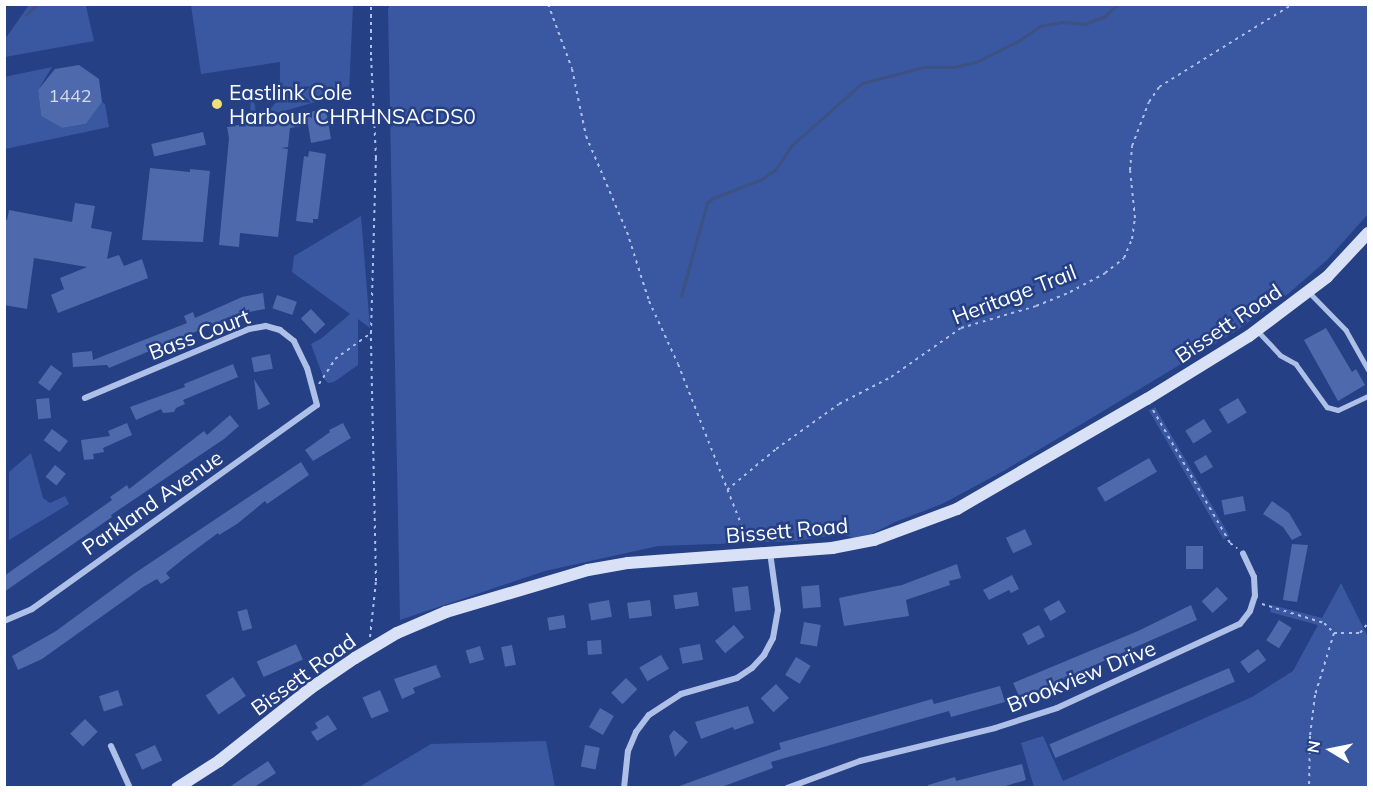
<!DOCTYPE html>
<style>
body{margin:0}
#map{position:relative;width:1373px;height:792px;overflow:hidden;background:#254084;font-family:Mulish,sans-serif}
div>[style]{position:absolute}
[style*='--x']{left:calc(var(--x)*1px);top:calc(var(--y)*1px);width:calc(var(--w)*1px);rotate:calc(var(--a)*1deg)}
.green>*{inset:0;background:#3a58a1;transform-origin:0 0}
.stream>*{height:3px;margin:-1.5px;padding:0 1.5px;transform-origin:1.5px;border-radius:1.5px;background:#3d5183}
.building>*{inset:0;background:#4e69ac;transform-origin:0 0}
.path>*{height:2px;margin-top:-1px;transform-origin:0;background:repeating-linear-gradient(90deg,#afc0e8 0 3px,transparent 0 7.5px)}
.lane>*{height:4.5px;margin:-2.25px;padding:0 2.25px;transform-origin:2.25px;border-radius:2.25px;background:#afc0e8}
.street>*{height:6px;margin:-3px;padding:0 3px;transform-origin:3px;border-radius:3px;background:#afc0e8}
.secondary>*{height:12px;margin:-6px;padding:0 6px;transform-origin:6px;border-radius:6px;background:#d9e1f7}
.dots>*{width:16px;height:16px;translate:-50% -50%;box-sizing:border-box;border:3px solid #254084;border-radius:50%}
span{translate:-50% -50%;white-space:nowrap;text-align:center;line-height:1.15;-webkit-text-stroke:5px #254084;paint-order:stroke}
.number-label{font-size:18px;color:#d3daea}
.number-label span{-webkit-text-stroke-width:0}
.poi-label{font-size:21px;color:#fff}
.left{translate:0 -50%;text-align:left}
.street-label{font-size:21px;color:#fff}
.frame{position:absolute;inset:0;border:6px solid #fff;pointer-events:none}
.north{position:absolute;left:1301px;top:720px;width:60px;height:60px;-webkit-text-stroke:4px #254084;paint-order:stroke;rotate:280deg;font-size:16px;font-weight:700;line-height:24px;text-align:center;color:#fff}
.north::after{content:'';display:block;margin:auto;width:21px;height:27px;background:#fff;clip-path:polygon(50% 0,100% 100%,50% 72%,0 100%)}
</style>
<div id="map">
<div class="green">
<i style="clip-path:polygon(390px 4px,1368px 5px,1368px 214px,1327px 260px,1288px 294px,1236px 331px,1007px 469px,942px 504px,895px 522px,860px 540px,841px 534px,796px 541px,658px 546px,545px 571px,400px 620px,388px 9px)"></i>
<i style="clip-path:polygon(29px 5px,89px 5px,86px 6px,94px 41px,5px 57px,5px 39px)"></i>
<i style="clip-path:polygon(191px 5px,353px 5px,349px 92px,251px 121px,250px 95px,253px 93px,256px 113px,272px 107px,280px 98px,280px 62px,201px 74px)"></i>
<i style="clip-path:polygon(52px 67px,38px 90px,41px 116px,62px 128px,86px 124px,102px 102px,105px 104px,109px 127px,5px 149px,4px 77px)"></i>
<i style="clip-path:polygon(361px 216px,370px 328px,358px 319px,358px 365px,334px 382px,328px 383px,324px 379px,311px 344px,322px 338px,350px 314px,292px 272px,294px 256px)"></i>
<i style="left:1155px;top:407px;width:149px;height:7px;rotate:60deg"></i>
<i style="clip-path:polygon(31px 453px,43px 498px,50px 503px,65px 496px,69px 504px,9px 540px,9px 472px)"></i>
<i style="clip-path:polygon(1341px 583px,1368px 637px,1368px 787px,1034px 787px,1021px 743px,1043px 736px,1063px 781px,1252px 697px,1293px 671px,1318px 625px,1270px 612px,1272px 605px,1322px 618px)"></i>
<i style="clip-path:polygon(546px 741px,555px 787px,359px 787px,431px 744px)"></i>
</div>
<div class="stream">
<i style="--x:26;--y:15;--w:16;--a:-45"></i>
<i style="--x:681;--y:296;--w:97;--a:-74.4"></i>
<i style="--x:707;--y:203;--w:8;--a:-40"></i>
<i style="--x:713;--y:198;--w:53;--a:-21.2"></i>
<i style="--x:762;--y:179;--w:16;--a:-35"></i>
<i style="--x:775;--y:170;--w:29;--a:-56"></i>
<i style="--x:791;--y:146;--w:95;--a:-41.6"></i>
<i style="--x:862;--y:83;--w:64;--a:-14.5"></i>
<i style="--x:924;--y:67;--w:30;--a:0"></i>
<i style="--x:954;--y:67;--w:23;--a:-13"></i>
<i style="--x:976;--y:62;--w:47;--a:-26.6"></i>
<i style="--x:1018;--y:41;--w:27;--a:-34"></i>
<i style="--x:1040;--y:26;--w:23;--a:-10"></i>
<i style="--x:1063;--y:22;--w:22;--a:5"></i>
<i style="--x:1085;--y:24;--w:22;--a:-22"></i>
<i style="--x:1105;--y:16;--w:18;--a:-43"></i>
</div>
<div class="building">
<i style="clip-path:polygon(79px 65px,99px 79px,102px 102px,86px 124px,62px 128px,41px 116px,38px 90px,55px 69px)"></i>
<i style="clip-path:polygon(326px 109px,331px 139px,311px 143px,308px 125px,290px 128px,288px 147px,281px 148px,288px 149px,278px 237px,240px 233px,239px 247px,219px 245px,229px 138px,227px 127px)"></i>
<i style="left:203px;top:132px;width:13px;height:53px;rotate:77deg"></i>
<i style="clip-path:polygon(309px 151px,326px 154px,318px 219px,313px 219px,313px 223px,296px 221px,304px 156px,308px 157px)"></i>
<i style="clip-path:polygon(150px 168px,190px 172px,190px 169px,210px 171px,203px 242px,142px 240px)"></i>
<i style="clip-path:polygon(75px 203px,95px 206px,91px 228px,112px 232px,107px 259px,119px 255px,124px 266px,142px 259px,148px 278px,58px 313px,51px 295px,64px 289px,60px 278px,87px 267px,34px 258px,27px 309px,4px 305px,4px 220px,7px 220px,9px 210px,72px 222px)"></i>
<i style="clip-path:polygon(263px 293px,265px 309px,238px 314px,109px 368px,107px 365px,73px 367px,72px 353px,92px 351px,93px 360px,187px 323px,184px 316px,193px 312px,195px 318px,242px 297px)"></i>
<i style="left:277px;top:295px;width:21px;height:14px;rotate:19deg"></i>
<i style="left:311px;top:309px;width:21px;height:14px;rotate:47deg"></i>
<i style="clip-path:polygon(1326px 328px,1352px 372px,1356px 369px,1365px 385px,1338px 401px,1304px 340px)"></i>
<i style="left:270px;top:354px;width:15px;height:19px;rotate:79deg"></i>
<i style="clip-path:polygon(233px 364px,238px 377px,183px 400px,185px 404px,176px 408px,174px 412px,163px 413px,161px 409px,136px 420px,130px 407px,185px 387px,184px 384px)"></i>
<i style="left:51px;top:365px;width:14px;height:22px;rotate:36deg"></i>
<i style="clip-path:polygon(254px 379px,270px 404px,258px 410px)"></i>
<i style="left:49px;top:398px;width:20px;height:13px;rotate:84deg"></i>
<i style="left:1238px;top:398px;width:17px;height:22px;rotate:59deg"></i>
<i style="clip-path:polygon(230px 415px,239px 426px,224px 439px,111px 515px,112px 517px,4px 592px,4px 576px,112px 500px,110px 497px,127px 485px,129px 489px,204px 431px,207px 435px)"></i>
<i style="left:1204px;top:419px;width:15px;height:22px;rotate:58deg"></i>
<i style="clip-path:polygon(127px 423px,132px 435px,103px 448px,104px 452px,93px 454px,94px 459px,84px 460px,81px 440px,110px 436px,108px 431px)"></i>
<i style="clip-path:polygon(343px 423px,351px 438px,313px 461px,305px 450px,330px 432px,329px 430px)"></i>
<i style="left:52px;top:429px;width:20px;height:14px;rotate:37deg"></i>
<i style="left:1206px;top:455px;width:14px;height:14px;rotate:60deg"></i>
<i style="left:1149px;top:458px;width:16px;height:60px;rotate:60deg"></i>
<i style="clip-path:polygon(301px 462px,309px 475px,267px 504px,265px 501px,237px 524px,219px 535px,218px 533px,187px 556px,166px 573px,170px 578px,161px 584px,157px 579px,143px 587px,42px 659px,18px 670px,12px 656px,56px 631px,135px 573px)"></i>
<i style="left:55px;top:465px;width:14px;height:15px;rotate:39deg"></i>
<i style="left:1243px;top:496px;width:15px;height:22px;rotate:79deg"></i>
<i style="clip-path:polygon(1272px 501px,1289px 513px,1302px 535px,1292px 540px,1283px 527px,1263px 514px)"></i>
<i style="left:1025px;top:529px;width:17px;height:21px;rotate:65deg"></i>
<i style="clip-path:polygon(1292px 544px,1308px 545px,1297px 602px,1283px 600px)"></i>
<i style="left:1186px;top:546px;width:17px;height:23px"></i>
<i style="clip-path:polygon(957px 564px,961px 578px,949px 581px,950px 585px,906px 600px,909px 616px,844px 626px,839px 598px,902px 585px)"></i>
<i style="clip-path:polygon(1012px 575px,1019px 589px,1011px 593px,1009px 590px,989px 600px,983px 590px)"></i>
<i style="left:819px;top:585px;width:22px;height:18px;rotate:85deg"></i>
<i style="left:748px;top:586px;width:24px;height:16px;rotate:83deg"></i>
<i style="left:1217px;top:587px;width:16px;height:21px;rotate:47deg"></i>
<i style="left:697px;top:592px;width:14px;height:24px;rotate:82deg"></i>
<i style="left:609px;top:600px;width:17px;height:21px;rotate:80deg"></i>
<i style="left:650px;top:600px;width:16px;height:23px;rotate:83deg"></i>
<i style="left:1059px;top:600px;width:14px;height:18px;rotate:60deg"></i>
<i style="clip-path:polygon(1191px 605px,1197px 620px,1020px 698px,1013px 683px,1138px 631px)"></i>
<i style="left:247px;top:609px;width:20px;height:10px;rotate:75deg"></i>
<i style="left:564px;top:615px;width:13px;height:17px;rotate:81deg"></i>
<i style="left:1279px;top:620px;width:15px;height:24px;rotate:32deg"></i>
<i style="left:804px;top:622px;width:17px;height:22px;rotate:10deg"></i>
<i style="left:734px;top:625px;width:16px;height:25px;rotate:50deg"></i>
<i style="left:1039px;top:625px;width:13px;height:19px;rotate:63deg"></i>
<i style="left:601px;top:640px;width:14px;height:14px;rotate:86deg"></i>
<i style="left:296px;top:644px;width:17px;height:43px;rotate:66deg"></i>
<i style="left:700px;top:644px;width:16px;height:21px;rotate:79deg"></i>
<i style="left:512px;top:645px;width:20px;height:11px;rotate:79deg"></i>
<i style="left:480px;top:646px;width:14px;height:15px;rotate:73deg"></i>
<i style="left:1258px;top:649px;width:14px;height:22px;rotate:54deg"></i>
<i style="left:661px;top:655px;width:16px;height:25px;rotate:60deg"></i>
<i style="left:796px;top:657px;width:17px;height:21px;rotate:31deg"></i>
<i style="clip-path:polygon(436px 665px,441px 677px,413px 688px,415px 693px,402px 699px,394px 679px)"></i>
<i style="left:1229px;top:668px;width:15px;height:195px;rotate:67deg"></i>
<i style="left:233px;top:677px;width:23px;height:33px;rotate:56deg"></i>
<i style="left:626px;top:678px;width:16px;height:21px;rotate:45deg"></i>
<i style="left:776px;top:684px;width:19px;height:21px;rotate:47deg"></i>
<i style="clip-path:polygon(1000px 686px,1005px 702px,951px 717px,949px 711px,771px 762px,773px 768px,719px 788px,674px 788px,781px 749px,779px 743px,932px 699px,934px 704px)"></i>
<i style="left:118px;top:690px;width:16px;height:20px;rotate:72deg"></i>
<i style="left:380px;top:690px;width:23px;height:19px;rotate:67deg"></i>
<i style="clip-path:polygon(748px 706px,754px 723px,734px 730px,733px 727px,701px 739px,695px 722px)"></i>
<i style="left:600px;top:708px;width:16px;height:22px;rotate:30deg"></i>
<i style="clip-path:polygon(328px 715px,337px 729px,317px 741px,311px 732px,318px 728px,315px 723px)"></i>
<i style="left:85px;top:719px;width:18px;height:21px;rotate:45deg"></i>
<i style="clip-path:polygon(674px 730px,688px 742px,675px 757px,669px 736px)"></i>
<i style="left:155px;top:745px;width:17px;height:22px;rotate:65deg"></i>
<i style="left:585px;top:745px;width:15px;height:22px;rotate:11deg"></i>
<i style="clip-path:polygon(268px 761px,276px 773px,253px 788px,228px 788px)"></i>
<i style="clip-path:polygon(1022px 764px,1026px 780px,999px 788px,928px 788px,928px 785px,955px 777px,956px 781px)"></i>
</div>
<div class="path">
<i style="--x:548;--y:4;--w:69;--a:69.7"></i>
<i style="--x:572;--y:69;--w:68;--a:78.2"></i>
<i style="--x:586;--y:136;--w:104;--a:66.9"></i>
<i style="--x:627;--y:232;--w:72;--a:72.3"></i>
<i style="--x:649;--y:301;--w:69;--a:65.3"></i>
<i style="--x:678;--y:364;--w:193;--a:68.5"></i>
<i style="--x:319;--y:384;--w:30;--a:-57"></i>
<i style="--x:335;--y:359;--w:44;--a:-35.8"></i>
<i style="--x:1153;--y:410;--w:154;--a:59.9"></i>
<i style="--x:1230;--y:543;--w:9;--a:36"></i>
<i style="--x:727;--y:490;--w:64;--a:-39.9"></i>
<i style="--x:776;--y:449;--w:77;--a:-35.5"></i>
<i style="--x:839;--y:404;--w:59;--a:-27.4"></i>
<i style="--x:891;--y:377;--w:85;--a:-35"></i>
<i style="--x:961;--y:328;--w:78;--a:-16.3"></i>
<i style="--x:1036;--y:306;--w:37;--a:-22"></i>
<i style="--x:1070;--y:292;--w:40;--a:-28"></i>
<i style="--x:1105;--y:273;--w:24;--a:-38"></i>
<i style="--x:1124;--y:258;--w:21;--a:-67"></i>
<i style="--x:1132;--y:239;--w:21;--a:-82"></i>
<i style="--x:1135;--y:218;--w:48;--a:-95.9"></i>
<i style="--x:1130;--y:170;--w:24;--a:-85"></i>
<i style="--x:1132;--y:146;--w:47;--a:-68.9"></i>
<i style="--x:1149;--y:102;--w:18;--a:-56"></i>
<i style="--x:1159;--y:87;--w:158;--a:-31.8"></i>
<i style="--x:1262;--y:604;--w:65;--a:17"></i>
<i style="--x:1324;--y:623;--w:14;--a:45"></i>
<i style="--x:1334;--y:633;--w:65;--a:107"></i>
<i style="--x:1315;--y:695;--w:41;--a:97"></i>
<i style="--x:1310;--y:736;--w:52;--a:91.1"></i>
<i style="--x:1334;--y:633;--w:26;--a:0"></i>
<i style="--x:1360;--y:633;--w:13;--a:-51"></i>
<i style="--x:370;--y:637;--w:56;--a:-83.9"></i>
<i style="--x:376;--y:581;--w:248;--a:-91.2"></i>
<i style="--x:371;--y:333;--w:175;--a:-88.4"></i>
<i style="--x:376;--y:158;--w:103;--a:-92.8"></i>
<i style="--x:371;--y:55;--w:51;--a:-90"></i>
</div>
<div class="lane">
<i style="--x:1310;--y:293;--w:52;--a:45.8"></i>
<i style="--x:1346;--y:330;--w:45;--a:60.6"></i>
<i style="--x:1257;--y:330;--w:34;--a:47"></i>
<i style="--x:1280;--y:355;--w:18;--a:29"></i>
<i style="--x:1296;--y:364;--w:53;--a:54.2"></i>
<i style="--x:1327;--y:407;--w:11;--a:15"></i>
<i style="--x:1338;--y:410;--w:33;--a:-25"></i>
</div>
<div class="street">
<i style="--x:4;--y:621;--w:30;--a:-23"></i>
<i style="--x:32;--y:609;--w:350;--a:-35.6"></i>
<i style="--x:317;--y:405;--w:38;--a:-105"></i>
<i style="--x:307;--y:368;--w:30;--a:-116"></i>
<i style="--x:294;--y:341;--w:18;--a:-142"></i>
<i style="--x:280;--y:330;--w:15;--a:-164"></i>
<i style="--x:266;--y:326;--w:17;--a:170"></i>
<i style="--x:249;--y:329;--w:178;--a:157.2"></i>
<i style="--x:111;--y:746;--w:46;--a:65.7"></i>
<i style="--x:624;--y:788;--w:37;--a:-84"></i>
<i style="--x:628;--y:751;--w:21;--a:-67"></i>
<i style="--x:636;--y:732;--w:21;--a:-53"></i>
<i style="--x:649;--y:715;--w:38;--a:-33"></i>
<i style="--x:681;--y:694;--w:58;--a:-15.9"></i>
<i style="--x:737;--y:678;--w:18;--a:-34"></i>
<i style="--x:752;--y:668;--w:18;--a:-47"></i>
<i style="--x:764;--y:655;--w:19;--a:-62"></i>
<i style="--x:773;--y:638;--w:28;--a:-80"></i>
<i style="--x:778;--y:610;--w:59;--a:-97.9"></i>
<i style="--x:787;--y:788;--w:78;--a:-20.3"></i>
<i style="--x:860;--y:761;--w:139;--a:-13.7"></i>
<i style="--x:995;--y:728;--w:65;--a:-17.9"></i>
<i style="--x:1057;--y:708;--w:201;--a:-24.7"></i>
<i style="--x:1240;--y:624;--w:16;--a:-52"></i>
<i style="--x:1250;--y:611;--w:16;--a:-72"></i>
<i style="--x:1255;--y:596;--w:19;--a:-93"></i>
<i style="--x:1254;--y:577;--w:26;--a:-115"></i>
</div>
<div class="secondary">
<i style="--x:177;--y:788;--w:50;--a:-32.7"></i>
<i style="--x:219;--y:761;--w:117;--a:-38.4"></i>
<i style="--x:311;--y:688;--w:53;--a:-34.3"></i>
<i style="--x:355;--y:658;--w:49;--a:-30.8"></i>
<i style="--x:397;--y:633;--w:53;--a:-23.2"></i>
<i style="--x:446;--y:612;--w:148;--a:-16.5"></i>
<i style="--x:588;--y:570;--w:41;--a:-9.9"></i>
<i style="--x:628;--y:563;--w:205;--a:-4.2"></i>
<i style="--x:832;--y:548;--w:43;--a:-10.8"></i>
<i style="--x:874;--y:540;--w:89;--a:-20.5"></i>
<i style="--x:957;--y:509;--w:220;--a:-30.1"></i>
<i style="--x:1147;--y:399;--w:120;--a:-31.7"></i>
<i style="--x:1249;--y:336;--w:98;--a:-37.1"></i>
<i style="--x:1327;--y:277;--w:60;--a:-47"></i>
</div>
<div class="dots">
<i style="left:217px;top:104px;background:#f1e073"></i>
</div>
<div class="number-label">
<span style="left:70px;top:96px">1442</span>
</div>
<div class="poi-label">
<span class="left" style="left:229px;top:104px">Eastlink Cole<br>Harbour CHRHNSACDS0</span>
</div>
<div class="street-label">
<span style="left:1014px;top:294px;rotate:-21deg">Heritage Trail</span>
<span style="left:1228px;top:323px;rotate:-34deg">Bissett Road</span>
<span style="left:199px;top:334px;rotate:-21deg">Bass Court</span>
<span style="left:152px;top:502px;rotate:-35deg">Parkland Avenue</span>
<span style="left:787px;top:530px;rotate:-5deg">Bissett Road</span>
<span style="left:303px;top:674px;rotate:-36deg">Bissett Road</span>
<span style="left:1081px;top:676px;rotate:-22deg">Brookview Drive</span>
</div>
<div class="frame"></div>
<div class="north">N</div>
</div>
